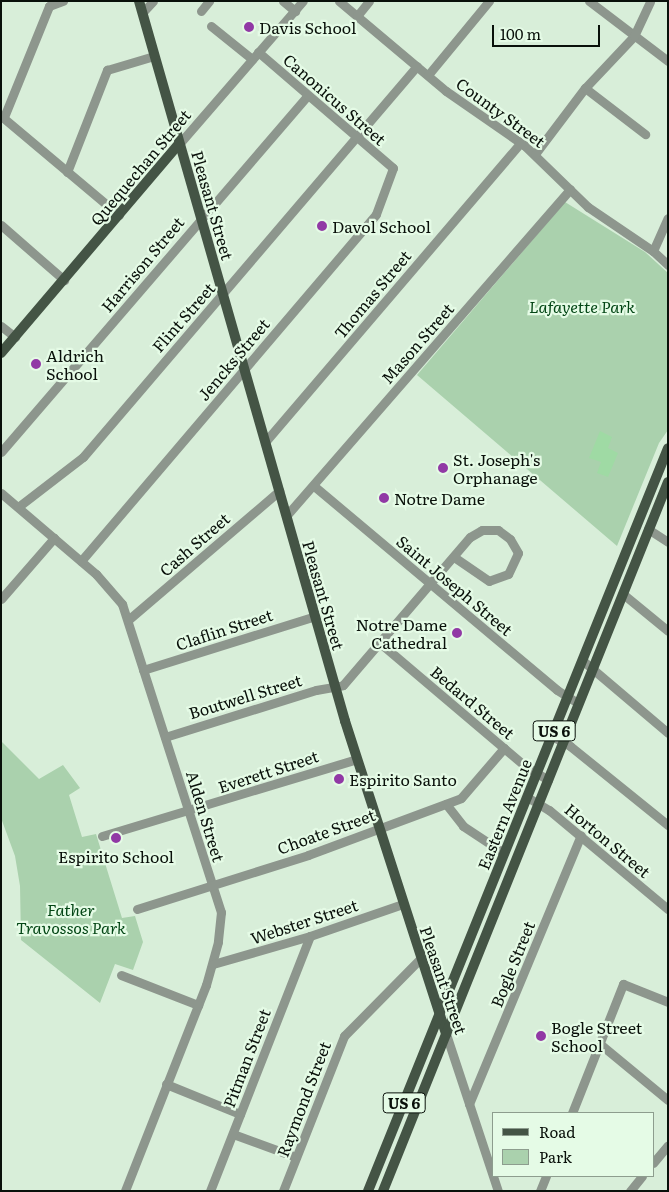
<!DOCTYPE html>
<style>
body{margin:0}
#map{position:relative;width:669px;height:1192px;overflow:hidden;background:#d8eed9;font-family:Literata,serif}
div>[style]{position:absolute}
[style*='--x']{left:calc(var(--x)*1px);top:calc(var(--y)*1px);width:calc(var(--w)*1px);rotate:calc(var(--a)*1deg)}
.green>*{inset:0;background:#aad1ad}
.water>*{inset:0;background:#9fdaa4}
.minor>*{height:9px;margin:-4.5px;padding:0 4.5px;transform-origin:4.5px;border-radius:4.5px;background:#8d968d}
.major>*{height:10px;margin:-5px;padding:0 5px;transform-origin:5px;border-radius:5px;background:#445445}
.dots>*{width:14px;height:14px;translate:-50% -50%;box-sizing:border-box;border:2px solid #e5fbe6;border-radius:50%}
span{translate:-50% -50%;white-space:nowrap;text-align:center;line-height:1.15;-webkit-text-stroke:4.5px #e5fbe6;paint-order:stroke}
.shield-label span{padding:1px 4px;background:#e5fbe6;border:1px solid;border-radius:4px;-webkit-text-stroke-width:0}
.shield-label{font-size:15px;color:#09100a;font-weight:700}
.poi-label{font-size:16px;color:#09100a}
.left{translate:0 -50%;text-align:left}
.right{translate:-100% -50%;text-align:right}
.street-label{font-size:16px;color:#09100a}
.park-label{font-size:16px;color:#034615;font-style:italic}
.frame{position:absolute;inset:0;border:2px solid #09100a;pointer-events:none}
.legend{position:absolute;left:492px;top:1112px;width:162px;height:65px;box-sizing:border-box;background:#e5fbe6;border:1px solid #8d9d8e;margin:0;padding:6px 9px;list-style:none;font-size:15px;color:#09100a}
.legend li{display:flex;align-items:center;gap:10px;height:25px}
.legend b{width:25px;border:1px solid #8d9d8e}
.scale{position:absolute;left:492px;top:25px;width:108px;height:22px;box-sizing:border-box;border:2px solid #09100a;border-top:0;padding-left:6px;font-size:15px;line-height:18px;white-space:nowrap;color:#09100a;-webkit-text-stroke:4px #e5fbe6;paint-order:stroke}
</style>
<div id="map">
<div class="green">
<i style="clip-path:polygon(565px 202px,645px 252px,668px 273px,668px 430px,659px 443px,617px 546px,417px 375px)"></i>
<i style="clip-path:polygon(1px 741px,39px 779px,63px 765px,80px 788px,69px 795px,82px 837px,96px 834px,122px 918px,135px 916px,143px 942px,133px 970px,115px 964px,100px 1003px,21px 940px,20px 886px,15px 856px,1px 818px)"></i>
</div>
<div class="water">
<i style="clip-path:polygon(600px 431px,612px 437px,608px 448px,618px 453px,608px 477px,597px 473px,601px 462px,589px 458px)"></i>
</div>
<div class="minor">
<i style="--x:283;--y:1;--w:16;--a:40"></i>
<i style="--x:339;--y:1;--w:140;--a:40.1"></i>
<i style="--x:446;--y:91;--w:96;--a:34.8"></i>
<i style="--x:525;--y:146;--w:88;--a:44.1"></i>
<i style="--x:588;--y:207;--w:78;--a:34.1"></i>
<i style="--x:653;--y:251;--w:21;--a:43"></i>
<i style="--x:589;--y:1;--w:99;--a:37.2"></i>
<i style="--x:201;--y:11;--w:13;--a:-51"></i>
<i style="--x:142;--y:13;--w:16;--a:-47"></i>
<i style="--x:357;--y:16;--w:19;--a:-51"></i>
<i style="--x:211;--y:26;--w:53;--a:38.8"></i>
<i style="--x:428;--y:75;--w:96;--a:-50.5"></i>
<i style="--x:585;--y:88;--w:76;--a:37.5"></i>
<i style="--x:1;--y:116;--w:154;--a:40"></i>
<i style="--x:4;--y:117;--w:120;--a:-67.9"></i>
<i style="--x:49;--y:6;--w:15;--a:-20"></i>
<i style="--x:179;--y:144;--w:189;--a:-49.1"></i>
<i style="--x:535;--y:154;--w:83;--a:-52.9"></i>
<i style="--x:585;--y:88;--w:71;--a:-46.7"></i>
<i style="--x:634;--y:36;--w:38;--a:-65"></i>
<i style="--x:67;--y:172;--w:110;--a:-68.6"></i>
<i style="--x:107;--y:70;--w:49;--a:-16.6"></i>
<i style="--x:1;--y:225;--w:84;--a:41.1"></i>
<i style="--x:653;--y:251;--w:36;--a:-66"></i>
<i style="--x:1;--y:326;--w:18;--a:38"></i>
<i style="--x:265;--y:442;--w:394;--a:-49.5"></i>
<i style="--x:1;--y:452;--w:469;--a:-49.3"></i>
<i style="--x:314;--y:486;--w:317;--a:40"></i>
<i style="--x:557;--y:690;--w:25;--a:32"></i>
<i style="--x:1;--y:493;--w:125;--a:40.5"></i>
<i style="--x:96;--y:574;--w:40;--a:49"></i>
<i style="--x:122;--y:604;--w:324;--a:72.2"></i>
<i style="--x:221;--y:912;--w:30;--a:96"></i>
<i style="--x:218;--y:942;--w:45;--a:105.6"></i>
<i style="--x:206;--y:985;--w:221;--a:111.5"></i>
<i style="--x:18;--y:507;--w:82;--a:-37.6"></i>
<i style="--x:83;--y:457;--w:514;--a:-49.5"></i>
<i style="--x:286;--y:516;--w:433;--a:-49"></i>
<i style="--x:648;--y:529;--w:24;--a:33"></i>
<i style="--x:81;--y:561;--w:455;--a:-49.6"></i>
<i style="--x:376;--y:214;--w:49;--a:-69.7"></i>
<i style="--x:393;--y:168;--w:178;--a:-139.3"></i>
<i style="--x:623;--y:594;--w:58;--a:39.4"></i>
<i style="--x:1;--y:599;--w:81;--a:-49"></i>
<i style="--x:128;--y:620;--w:199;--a:-40.5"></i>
<i style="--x:380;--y:643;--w:190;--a:40.3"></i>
<i style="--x:525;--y:766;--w:27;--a:31"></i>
<i style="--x:582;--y:660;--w:113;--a:40.3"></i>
<i style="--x:143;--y:670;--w:180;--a:-17.4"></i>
<i style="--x:552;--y:736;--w:21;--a:29"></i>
<i style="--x:570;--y:746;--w:126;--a:38.9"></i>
<i style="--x:165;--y:737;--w:158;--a:-17.3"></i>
<i style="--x:316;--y:690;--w:27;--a:-10"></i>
<i style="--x:343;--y:685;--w:195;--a:-49.4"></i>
<i style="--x:470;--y:537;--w:14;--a:-30"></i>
<i style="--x:482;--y:530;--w:16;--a:0"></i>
<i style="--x:498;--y:530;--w:15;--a:37"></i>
<i style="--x:510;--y:539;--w:16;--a:60"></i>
<i style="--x:518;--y:553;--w:23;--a:115"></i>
<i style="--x:508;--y:574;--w:20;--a:160"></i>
<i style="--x:489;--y:581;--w:42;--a:-145.6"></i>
<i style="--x:527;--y:797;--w:26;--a:31"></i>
<i style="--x:549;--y:810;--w:155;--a:39.8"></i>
<i style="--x:446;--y:804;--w:28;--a:52"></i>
<i style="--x:463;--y:826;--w:49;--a:33.4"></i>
<i style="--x:102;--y:836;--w:266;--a:-16.8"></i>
<i style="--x:137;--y:909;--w:179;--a:-17.5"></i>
<i style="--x:308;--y:855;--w:163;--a:-20.4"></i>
<i style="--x:461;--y:798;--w:66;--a:-49.3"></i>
<i style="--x:213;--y:964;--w:101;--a:-16.1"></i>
<i style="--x:310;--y:936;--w:98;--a:-19"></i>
<i style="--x:121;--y:975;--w:83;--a:21.3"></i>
<i style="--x:446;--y:1034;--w:165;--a:71.7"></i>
<i style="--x:600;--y:1044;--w:88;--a:39.5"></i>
<i style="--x:166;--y:1084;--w:80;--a:22.1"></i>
<i style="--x:469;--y:1104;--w:291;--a:-67.4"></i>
<i style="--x:572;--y:1113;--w:139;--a:-68.4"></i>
<i style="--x:623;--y:984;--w:48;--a:21.8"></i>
<i style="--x:233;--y:1134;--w:67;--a:20.1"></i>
<i style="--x:653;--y:1163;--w:23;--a:-50"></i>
<i style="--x:210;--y:1191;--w:274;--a:-68.6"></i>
<i style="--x:283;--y:1191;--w:167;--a:-68.5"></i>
<i style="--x:344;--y:1036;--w:110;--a:-45.4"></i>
<i style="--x:540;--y:1191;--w:16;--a:-68"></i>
<i style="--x:630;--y:1191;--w:19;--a:-51"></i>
</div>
<div class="major">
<i style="--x:139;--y:1;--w:749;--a:74.03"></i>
<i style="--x:345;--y:721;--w:329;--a:72.1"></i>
<i style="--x:1;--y:353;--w:275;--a:-49.6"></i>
<i style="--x:368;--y:1191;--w:801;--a:-68.01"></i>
<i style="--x:383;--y:1191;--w:764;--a:-68.1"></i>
</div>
<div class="dots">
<i style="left:249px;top:27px;background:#9139a5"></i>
<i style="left:322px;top:226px;background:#9139a5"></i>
<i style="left:36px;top:364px;background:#9139a5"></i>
<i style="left:443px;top:468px;background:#9139a5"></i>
<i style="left:384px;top:498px;background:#9139a5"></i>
<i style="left:457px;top:633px;background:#9139a5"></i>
<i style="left:339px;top:779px;background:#9139a5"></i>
<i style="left:116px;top:838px;background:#9139a5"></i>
<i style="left:541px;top:1036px;background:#9139a5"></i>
</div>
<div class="shield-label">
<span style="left:554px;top:731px">US 6</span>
<span style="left:404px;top:1103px">US 6</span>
</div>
<div class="poi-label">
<span class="left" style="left:259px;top:27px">Davis School</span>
<span class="left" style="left:332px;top:226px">Davol School</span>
<span class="left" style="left:46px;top:364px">Aldrich<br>School</span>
<span class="left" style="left:453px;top:468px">St. Joseph's<br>Orphanage</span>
<span class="left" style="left:394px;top:498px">Notre Dame</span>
<span class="right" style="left:447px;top:633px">Notre Dame<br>Cathedral</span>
<span class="left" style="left:349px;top:779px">Espirito Santo</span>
<span style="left:116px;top:856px">Espirito School</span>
<span class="left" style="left:551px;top:1036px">Bogle Street<br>School</span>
</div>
<div class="street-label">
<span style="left:335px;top:99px;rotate:41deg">Canonicus Street</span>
<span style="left:501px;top:112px;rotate:36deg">County Street</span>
<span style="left:140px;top:167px;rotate:-50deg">Quequechan Street</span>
<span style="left:213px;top:205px;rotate:74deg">Pleasant Street</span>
<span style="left:142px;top:264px;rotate:-50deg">Harrison Street</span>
<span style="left:372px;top:294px;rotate:-50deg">Thomas Street</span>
<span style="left:183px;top:317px;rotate:-49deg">Flint Street</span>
<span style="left:417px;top:343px;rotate:-49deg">Mason Street</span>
<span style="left:233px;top:359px;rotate:-50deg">Jencks Street</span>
<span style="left:194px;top:544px;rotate:-41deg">Cash Street</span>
<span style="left:455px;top:585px;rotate:40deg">Saint Joseph Street</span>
<span style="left:324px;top:595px;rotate:74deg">Pleasant Street</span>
<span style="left:224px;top:629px;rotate:-18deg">Claflin Street</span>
<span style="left:245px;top:696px;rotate:-17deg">Boutwell Street</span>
<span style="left:473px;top:702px;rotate:40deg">Bedard Street</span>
<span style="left:268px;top:771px;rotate:-18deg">Everett Street</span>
<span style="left:504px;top:814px;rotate:-68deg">Eastern Avenue</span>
<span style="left:206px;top:816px;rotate:73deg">Alden Street</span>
<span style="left:326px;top:831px;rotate:-20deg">Choate Street</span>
<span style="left:608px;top:840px;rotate:40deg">Horton Street</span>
<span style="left:304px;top:921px;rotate:-18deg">Webster Street</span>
<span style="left:512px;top:964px;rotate:-68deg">Bogle Street</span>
<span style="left:444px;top:980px;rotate:71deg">Pleasant Street</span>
<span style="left:246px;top:1058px;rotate:-69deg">Pitman Street</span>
<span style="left:303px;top:1099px;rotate:-69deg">Raymond Street</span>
</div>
<div class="park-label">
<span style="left:582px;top:306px">Lafayette Park</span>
<span style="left:71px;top:918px">Father<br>Travossos Park</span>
</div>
<div class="frame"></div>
<ul class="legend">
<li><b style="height:6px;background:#445445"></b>Road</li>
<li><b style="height:14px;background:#aad1ad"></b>Park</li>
</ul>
<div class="scale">100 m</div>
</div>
